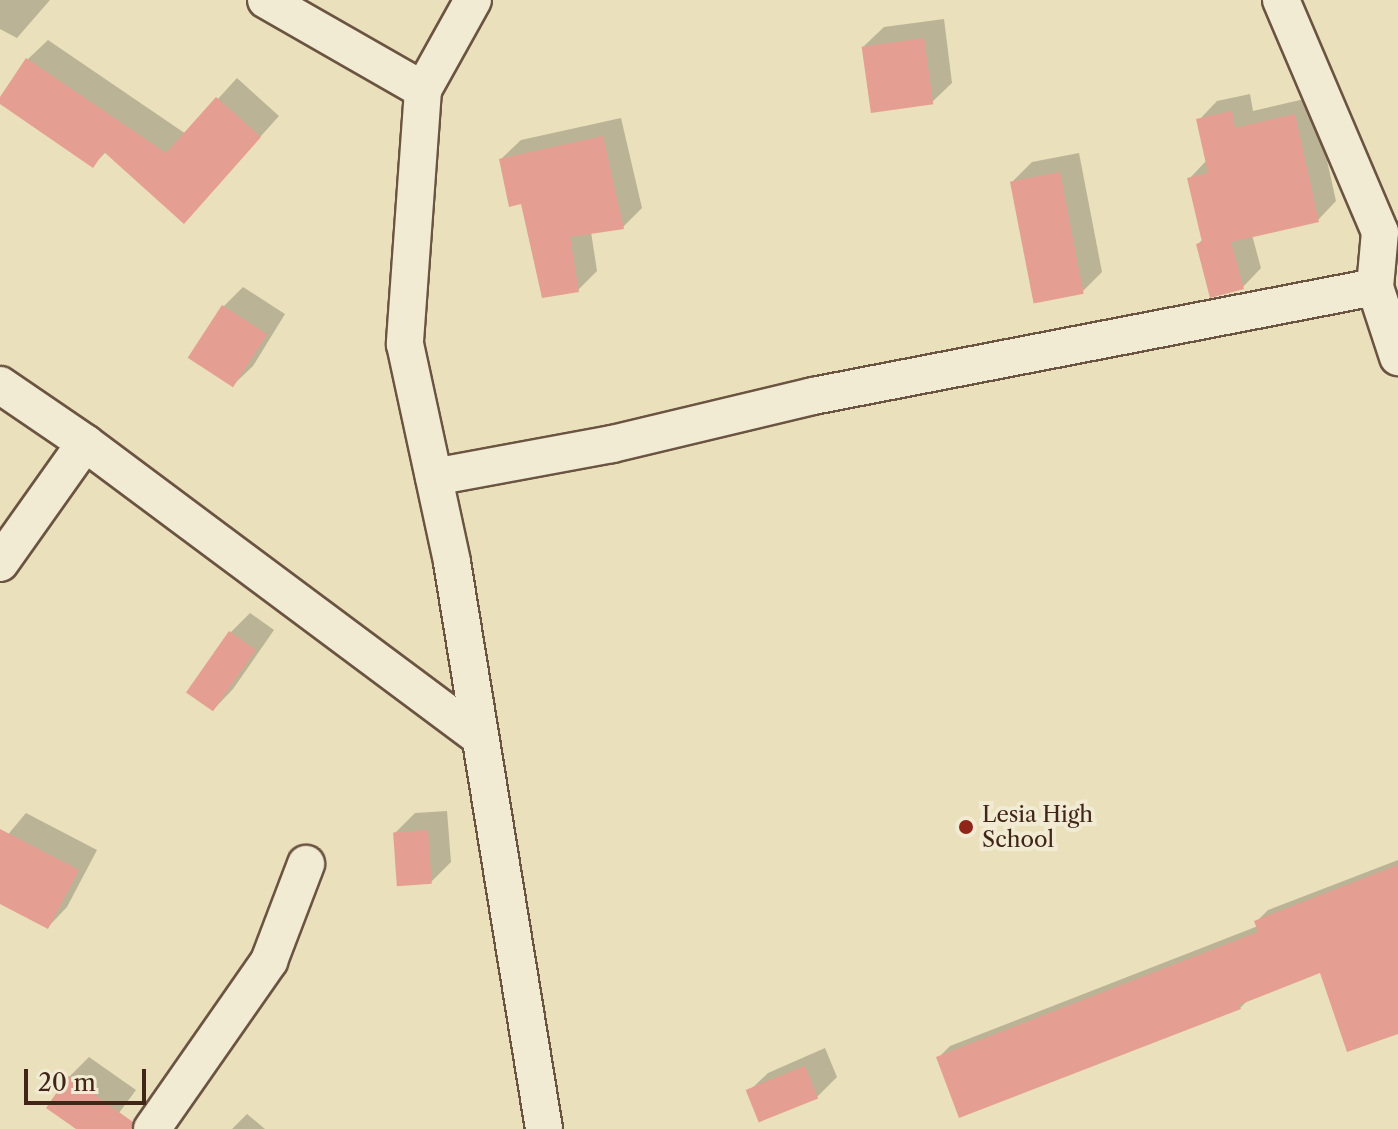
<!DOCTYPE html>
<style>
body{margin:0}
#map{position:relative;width:1398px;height:1129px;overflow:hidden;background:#eae0bc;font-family:"Libre Caslon Text",serif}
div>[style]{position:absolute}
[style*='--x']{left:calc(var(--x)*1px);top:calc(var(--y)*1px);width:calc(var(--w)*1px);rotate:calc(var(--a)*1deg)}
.shadow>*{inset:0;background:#0003}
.building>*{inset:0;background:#e59e92;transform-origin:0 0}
.roads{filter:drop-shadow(2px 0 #6b5441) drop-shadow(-2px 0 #6b5441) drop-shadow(0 2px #6b5441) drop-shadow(0 -2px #6b5441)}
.minor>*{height:36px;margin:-18px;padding:0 18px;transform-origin:18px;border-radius:18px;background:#f1ebd3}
.dots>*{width:22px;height:22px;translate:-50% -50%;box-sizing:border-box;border:4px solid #f1ebd3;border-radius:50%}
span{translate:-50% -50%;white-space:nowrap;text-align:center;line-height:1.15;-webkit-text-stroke:8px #f1ebd3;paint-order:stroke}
.poi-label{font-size:22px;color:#412618}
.left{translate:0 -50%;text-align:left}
.scale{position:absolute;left:24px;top:1069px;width:122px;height:36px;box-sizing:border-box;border:4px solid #412618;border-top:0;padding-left:10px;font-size:24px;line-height:28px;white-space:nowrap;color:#412618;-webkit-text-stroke:6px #f1ebd3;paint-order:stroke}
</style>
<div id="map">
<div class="shadow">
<i style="clip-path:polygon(0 0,50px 0,17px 38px,0 29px)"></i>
<i style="clip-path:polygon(944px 19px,952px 83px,932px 102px,864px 46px,884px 27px)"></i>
<i style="clip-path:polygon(48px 40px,186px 134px,237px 78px,279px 116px,184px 221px,106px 152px,93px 165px,0 101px,28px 59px)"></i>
<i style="clip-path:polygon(1250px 94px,1253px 111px,1313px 97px,1336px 201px,1318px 220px,1252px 235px,1261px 268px,1243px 287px,1198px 244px,1203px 239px,1189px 179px,1207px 160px,1199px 120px,1217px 101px)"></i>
<i style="clip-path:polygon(621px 118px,642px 208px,623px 227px,591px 232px,597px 271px,578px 290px,523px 202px,501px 159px,521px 140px)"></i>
<i style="clip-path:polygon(1079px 153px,1102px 272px,1082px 292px,1012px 182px,1032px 162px)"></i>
<i style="clip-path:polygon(243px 287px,285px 314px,253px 366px,233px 385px,223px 307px)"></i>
<i style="clip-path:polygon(250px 613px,274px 630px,233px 689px,214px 709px,231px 632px)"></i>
<i style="clip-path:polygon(447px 811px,451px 862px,431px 882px,395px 833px,415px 813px)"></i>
<i style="clip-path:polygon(26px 813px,97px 850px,67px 907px,48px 927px,0 902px,0 844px)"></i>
<i style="clip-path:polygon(1398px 860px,1398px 1031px,1321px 971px,1249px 999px,1240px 1008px,938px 1058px,950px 1046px,1258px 926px,1256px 922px,1268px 910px)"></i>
<i style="clip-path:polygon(825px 1048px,837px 1077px,817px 1097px,748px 1092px,768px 1073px)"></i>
<i style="clip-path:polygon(89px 1057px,136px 1090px,107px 1129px,79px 1129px,69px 1077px)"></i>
<i style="clip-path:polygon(247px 1114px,265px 1129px,232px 1129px)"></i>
</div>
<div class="building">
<i style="left:924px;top:38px;width:67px;height:63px;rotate:82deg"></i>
<i style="clip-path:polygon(26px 58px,166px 153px,216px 97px,261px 137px,184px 224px,104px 152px,93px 168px,0 104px,0 97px)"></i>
<i style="clip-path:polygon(1232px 111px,1235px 128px,1295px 114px,1319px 222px,1231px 242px,1244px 289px,1210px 298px,1196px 244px,1202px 242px,1187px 178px,1208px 173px,1196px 119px)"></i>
<i style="clip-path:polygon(603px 136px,624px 229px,570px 237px,579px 292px,542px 298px,521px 204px,509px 207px,499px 159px)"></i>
<i style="left:1060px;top:172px;width:124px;height:51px;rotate:79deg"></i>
<i style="left:222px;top:305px;width:54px;height:63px;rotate:33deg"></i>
<i style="left:229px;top:631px;width:33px;height:75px;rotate:35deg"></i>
<i style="clip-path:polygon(0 829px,79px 870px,48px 929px,0 904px)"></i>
<i style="left:428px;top:830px;width:54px;height:35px;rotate:86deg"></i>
<i style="clip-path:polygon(1398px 865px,1398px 1034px,1347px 1052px,1320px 973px,1239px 1005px,1241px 1009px,959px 1118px,936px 1057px,1258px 932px,1254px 921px)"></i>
<i style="left:805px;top:1066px;width:35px;height:64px;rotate:68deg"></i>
<i style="clip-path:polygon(68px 1076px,133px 1122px,131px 1129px,76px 1129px,46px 1108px)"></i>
</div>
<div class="roads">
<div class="minor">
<i style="--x:266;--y:0;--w:181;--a:29.8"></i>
<i style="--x:473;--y:0;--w:103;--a:119.1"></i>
<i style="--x:423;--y:90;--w:255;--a:94.1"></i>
<i style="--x:405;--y:344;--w:223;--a:77.8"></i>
<i style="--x:452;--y:562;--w:574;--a:80.78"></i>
<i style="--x:1281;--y:0;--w:252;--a:66.9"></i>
<i style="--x:1380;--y:232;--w:55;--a:95.2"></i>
<i style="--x:1375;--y:287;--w:74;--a:71.8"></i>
<i style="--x:0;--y:385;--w:103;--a:34.3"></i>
<i style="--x:85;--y:443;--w:492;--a:36.7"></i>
<i style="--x:434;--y:477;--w:181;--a:-10.5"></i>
<i style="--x:612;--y:444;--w:207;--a:-13.4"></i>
<i style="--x:813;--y:396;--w:572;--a:-10.98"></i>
<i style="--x:0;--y:563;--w:147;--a:-54.7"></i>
<i style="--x:152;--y:1129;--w:205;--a:-55.1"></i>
<i style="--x:269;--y:961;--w:104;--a:-69.1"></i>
</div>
</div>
<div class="dots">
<i style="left:966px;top:827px;background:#8f2418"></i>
</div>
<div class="poi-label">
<span class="left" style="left:982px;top:827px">Lesia High<br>School</span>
</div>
<div class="scale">20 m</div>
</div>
